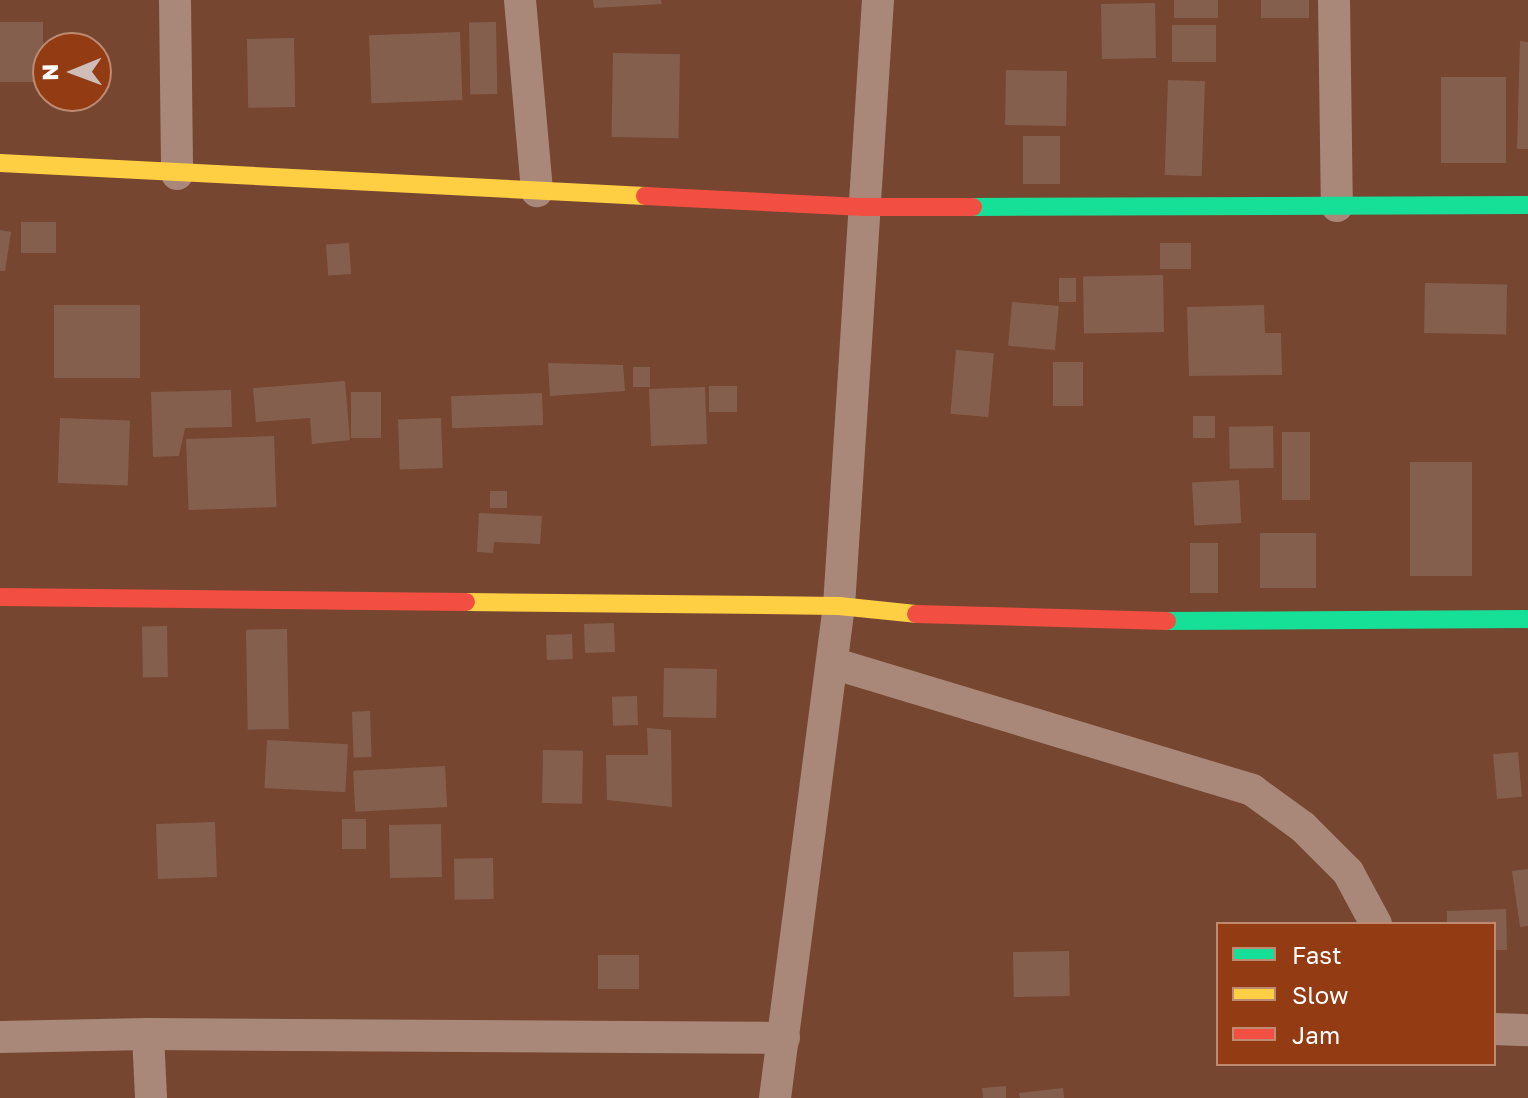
<!DOCTYPE html>
<style>
body{margin:0}
#map{position:relative;width:1528px;height:1098px;overflow:hidden;background:#764631;font-family:"Golos Text",sans-serif}
div>[style]{position:absolute}
[style*='--x']{left:calc(var(--x)*1px);top:calc(var(--y)*1px);width:calc(var(--w)*1px);rotate:calc(var(--a)*1deg)}
.building>*{inset:0;background:#855f4e;transform-origin:0 0}
.street>*{height:32px;margin:-16px;padding:0 16px;transform-origin:16px;border-radius:16px;background:#a98879}
.fast>*{height:18px;margin:-9px;padding:0 9px;transform-origin:9px;border-radius:9px;background:#16e098}
.slow>*{height:18px;margin:-9px;padding:0 9px;transform-origin:9px;border-radius:9px;background:#ffcf43}
.jam>*{height:18px;margin:-9px;padding:0 9px;transform-origin:9px;border-radius:9px;background:#f24e42}
span{translate:-50% -50%;white-space:nowrap;text-align:center;line-height:1.15;-webkit-text-stroke:7px #933c14;paint-order:stroke}
.legend{position:absolute;left:1216px;top:922px;width:280px;height:144px;box-sizing:border-box;background:#933c14;border:2px solid #be8a72;margin:0;padding:10px 14px;list-style:none;font-size:24px;color:#fff}
.legend li{display:flex;align-items:center;gap:16px;height:40px}
.legend b{width:40px;border:2px solid #be8a72}
.north{position:absolute;left:32px;top:32px;width:80px;height:80px;box-sizing:border-box;background:#933c14;border:2px solid #be8a72;border-radius:50%;rotate:269deg;font-size:22px;font-weight:700;line-height:32px;text-align:center;color:#fff}
.north::after{content:'';display:block;margin:auto;width:28px;height:36px;background:#cfbeb7;clip-path:polygon(50% 0,100% 100%,50% 72%,0 100%)}
</style>
<div id="map">
<div class="building">
<i style="clip-path:polygon(593px 0,661px 0,662px 4px,594px 8px)"></i>
<i style="left:1174px;top:0;width:44px;height:18px"></i>
<i style="left:1261px;top:0;width:48px;height:18px"></i>
<i style="left:1155px;top:3px;width:55px;height:54px;rotate:89deg"></i>
<i style="left:43px;top:22px;width:60px;height:43px;rotate:90deg"></i>
<i style="left:496px;top:22px;width:72px;height:27px;rotate:89deg"></i>
<i style="left:1172px;top:25px;width:44px;height:37px"></i>
<i style="left:460px;top:32px;width:68px;height:91px;rotate:88deg"></i>
<i style="left:294px;top:38px;width:69px;height:47px;rotate:89deg"></i>
<i style="clip-path:polygon(1520px 41px,1528px 42px,1528px 149px,1517px 149px)"></i>
<i style="left:613px;top:53px;width:67px;height:84px;rotate:1deg"></i>
<i style="left:1006px;top:70px;width:61px;height:55px;rotate:1deg"></i>
<i style="left:1441px;top:77px;width:65px;height:86px"></i>
<i style="left:1168px;top:80px;width:37px;height:95px;rotate:2deg"></i>
<i style="left:1023px;top:136px;width:37px;height:48px"></i>
<i style="left:21px;top:222px;width:35px;height:31px"></i>
<i style="clip-path:polygon(0 230px,11px 232px,5px 271px,0 271px)"></i>
<i style="left:349px;top:243px;width:31px;height:23px;rotate:86deg"></i>
<i style="left:1160px;top:243px;width:31px;height:26px"></i>
<i style="left:1163px;top:275px;width:57px;height:80px;rotate:89deg"></i>
<i style="left:1059px;top:278px;width:17px;height:24px"></i>
<i style="left:1425px;top:283px;width:82px;height:50px;rotate:1deg"></i>
<i style="left:1012px;top:302px;width:47px;height:44px;rotate:5deg"></i>
<i style="left:54px;top:305px;width:86px;height:73px"></i>
<i style="clip-path:polygon(1264px 305px,1265px 333px,1281px 333px,1282px 375px,1189px 376px,1187px 307px)"></i>
<i style="left:956px;top:350px;width:38px;height:64px;rotate:5deg"></i>
<i style="left:1083px;top:362px;width:44px;height:30px;rotate:90deg"></i>
<i style="clip-path:polygon(548px 363px,623px 365px,625px 391px,550px 396px)"></i>
<i style="left:633px;top:367px;width:17px;height:20px"></i>
<i style="clip-path:polygon(345px 381px,350px 440px,312px 444px,310px 418px,256px 422px,253px 388px)"></i>
<i style="left:709px;top:386px;width:28px;height:26px"></i>
<i style="left:705px;top:387px;width:57px;height:56px;rotate:88deg"></i>
<i style="clip-path:polygon(231px 390px,232px 427px,185px 428px,179px 456px,153px 457px,151px 392px)"></i>
<i style="left:351px;top:392px;width:30px;height:46px"></i>
<i style="left:542px;top:393px;width:32px;height:91px;rotate:88deg"></i>
<i style="left:1193px;top:416px;width:22px;height:22px"></i>
<i style="left:60px;top:418px;width:70px;height:65px;rotate:2deg"></i>
<i style="left:441px;top:418px;width:50px;height:43px;rotate:88deg"></i>
<i style="left:1273px;top:426px;width:42px;height:44px;rotate:89deg"></i>
<i style="left:1282px;top:432px;width:28px;height:68px"></i>
<i style="left:274px;top:436px;width:71px;height:88px;rotate:88deg"></i>
<i style="left:1410px;top:462px;width:62px;height:114px"></i>
<i style="left:1239px;top:480px;width:43px;height:47px;rotate:87deg"></i>
<i style="left:490px;top:491px;width:17px;height:17px"></i>
<i style="clip-path:polygon(479px 513px,542px 516px,540px 544px,494px 542px,493px 553px,477px 552px)"></i>
<i style="left:1316px;top:533px;width:55px;height:56px;rotate:90deg"></i>
<i style="left:1190px;top:543px;width:28px;height:50px"></i>
<i style="left:614px;top:623px;width:29px;height:30px;rotate:88deg"></i>
<i style="left:167px;top:626px;width:51px;height:25px;rotate:89deg"></i>
<i style="left:287px;top:629px;width:100px;height:41px;rotate:89deg"></i>
<i style="left:572px;top:634px;width:25px;height:26px;rotate:88deg"></i>
<i style="left:664px;top:668px;width:53px;height:49px;rotate:1deg"></i>
<i style="left:637px;top:696px;width:29px;height:25px;rotate:88deg"></i>
<i style="left:370px;top:711px;width:46px;height:18px;rotate:88deg"></i>
<i style="clip-path:polygon(647px 728px,671px 730px,672px 807px,607px 800px,606px 755px,648px 755px)"></i>
<i style="left:267px;top:740px;width:81px;height:48px;rotate:3deg"></i>
<i style="left:543px;top:750px;width:40px;height:53px;rotate:1deg"></i>
<i style="left:1518px;top:752px;width:45px;height:25px;rotate:85deg"></i>
<i style="left:445px;top:766px;width:41px;height:92px;rotate:87deg"></i>
<i style="left:342px;top:819px;width:24px;height:30px"></i>
<i style="left:215px;top:822px;width:55px;height:59px;rotate:88deg"></i>
<i style="left:441px;top:824px;width:53px;height:52px;rotate:89deg"></i>
<i style="left:493px;top:858px;width:41px;height:39px;rotate:89deg"></i>
<i style="clip-path:polygon(1528px 869px,1528px 926px,1520px 927px,1512px 871px)"></i>
<i style="clip-path:polygon(1506px 909px,1507px 950px,1494px 950px,1494px 924px,1447px 924px,1447px 911px)"></i>
<i style="left:1069px;top:951px;width:45px;height:56px;rotate:89deg"></i>
<i style="left:639px;top:955px;width:34px;height:41px;rotate:90deg"></i>
<i style="clip-path:polygon(1006px 1086px,1006px 1098px,983px 1098px,982px 1088px)"></i>
<i style="clip-path:polygon(1063px 1088px,1064px 1098px,1020px 1098px,1019px 1093px)"></i>
</div>
<div class="street">
<i style="--x:175;--y:0;--w:174;--a:89.3"></i>
<i style="--x:520;--y:0;--w:192;--a:84.9"></i>
<i style="--x:1334;--y:0;--w:206;--a:89.2"></i>
<i style="--x:832;--y:663;--w:439;--a:16.8"></i>
<i style="--x:1252;--y:790;--w:63;--a:36"></i>
<i style="--x:1303;--y:827;--w:64;--a:45"></i>
<i style="--x:1348;--y:872;--w:59;--a:61.7"></i>
<i style="--x:1494;--y:1029;--w:34;--a:2"></i>
<i style="--x:148;--y:1034;--w:64;--a:87.3"></i>
<i style="--x:0;--y:1037;--w:148;--a:-1.2"></i>
<i style="--x:148;--y:1034;--w:636;--a:0.36"></i>
<i style="--x:775;--y:1098;--w:496;--a:-82.6"></i>
<i style="--x:839;--y:606;--w:607;--a:-86.32"></i>
</div>
<div class="fast">
<i style="--x:973;--y:207;--w:555;--a:-0.21"></i>
<i style="--x:1167;--y:621;--w:361;--a:-0.3"></i>
</div>
<div class="slow">
<i style="--x:0;--y:163;--w:646;--a:2.93"></i>
<i style="--x:466;--y:602;--w:373;--a:0.6"></i>
<i style="--x:839;--y:606;--w:77;--a:5.9"></i>
</div>
<div class="jam">
<i style="--x:645;--y:196;--w:220;--a:2.9"></i>
<i style="--x:865;--y:207;--w:108;--a:0"></i>
<i style="--x:0;--y:597;--w:466;--a:0.6"></i>
<i style="--x:916;--y:614;--w:251;--a:1.6"></i>
</div>
<ul class="legend">
<li><b style="height:10px;background:#16e098"></b>Fast</li>
<li><b style="height:10px;background:#ffcf43"></b>Slow</li>
<li><b style="height:10px;background:#f24e42"></b>Jam</li>
</ul>
<div class="north">N</div>
</div>
